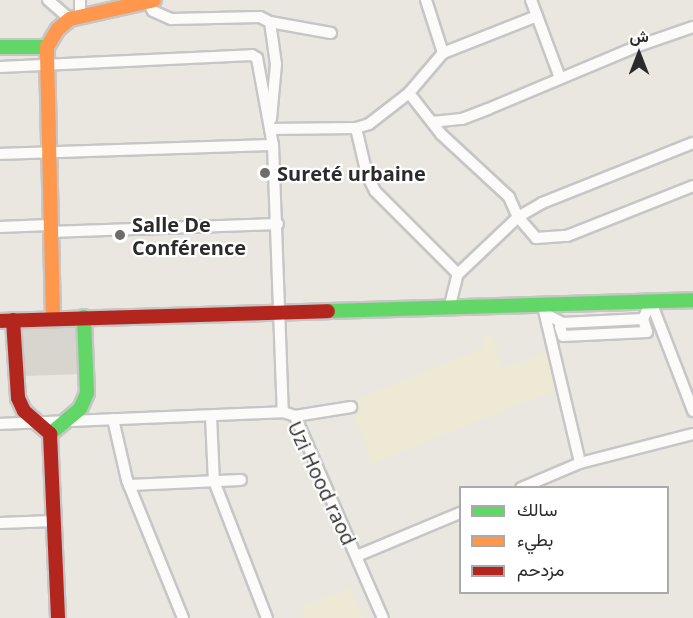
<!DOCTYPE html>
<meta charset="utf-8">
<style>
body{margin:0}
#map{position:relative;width:693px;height:618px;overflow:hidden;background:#eae7e0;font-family:"Open Sans",Vazirmatn,sans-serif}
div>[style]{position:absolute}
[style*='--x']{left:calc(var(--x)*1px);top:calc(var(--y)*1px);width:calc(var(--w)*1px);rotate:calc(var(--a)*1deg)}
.education>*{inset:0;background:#eee9d4}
.plaza>*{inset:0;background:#d8d5cf;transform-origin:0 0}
.roads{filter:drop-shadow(2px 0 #c7c6c6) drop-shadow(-2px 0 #c7c6c6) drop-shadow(0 2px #c7c6c6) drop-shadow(0 -2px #c7c6c6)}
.street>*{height:10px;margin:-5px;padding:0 5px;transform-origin:5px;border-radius:5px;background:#fcfbfa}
.fast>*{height:14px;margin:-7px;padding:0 7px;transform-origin:7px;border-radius:7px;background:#63d668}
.slow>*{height:14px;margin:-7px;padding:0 7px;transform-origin:7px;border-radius:7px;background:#ff974d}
.jam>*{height:14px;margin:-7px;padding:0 7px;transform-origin:7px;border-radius:7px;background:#b3261e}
.dots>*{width:16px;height:16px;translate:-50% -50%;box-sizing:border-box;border:3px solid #fff;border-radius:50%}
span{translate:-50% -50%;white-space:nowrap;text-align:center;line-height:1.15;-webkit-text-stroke:4.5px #fff;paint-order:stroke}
.poi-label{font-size:20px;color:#2b2b2b;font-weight:700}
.left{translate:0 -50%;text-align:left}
.street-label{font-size:20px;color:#2b2b2b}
.legend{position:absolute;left:459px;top:486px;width:210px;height:108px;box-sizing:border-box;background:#fff;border:2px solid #aaa;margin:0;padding:8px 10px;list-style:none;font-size:18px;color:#2b2b2b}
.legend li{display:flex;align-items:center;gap:12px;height:30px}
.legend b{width:30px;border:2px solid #aaa}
.north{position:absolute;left:609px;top:24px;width:60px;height:60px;-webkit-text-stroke:4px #fff;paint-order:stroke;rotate:0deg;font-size:16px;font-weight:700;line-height:24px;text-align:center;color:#2b2b2b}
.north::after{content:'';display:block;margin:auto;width:21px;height:27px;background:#2b2b2b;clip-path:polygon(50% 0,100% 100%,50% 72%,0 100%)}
</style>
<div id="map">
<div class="education">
<i style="clip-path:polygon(492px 333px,503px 368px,548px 352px,553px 391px,372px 464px,352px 410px,359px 408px,356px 400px,484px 347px,483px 337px)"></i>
<i style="clip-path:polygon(350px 589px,364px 618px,305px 618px,300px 607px)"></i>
</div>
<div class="plaza">
<i style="left:80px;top:322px;width:52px;height:58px;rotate:88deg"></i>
</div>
<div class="roads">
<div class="street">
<i style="--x:48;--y:0;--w:29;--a:41"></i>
<i style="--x:80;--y:0;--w:16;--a:90"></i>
<i style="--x:426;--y:0;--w:56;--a:72.2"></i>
<i style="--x:443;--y:53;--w:52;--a:130.4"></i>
<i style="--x:409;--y:93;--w:52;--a:52"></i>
<i style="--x:441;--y:134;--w:93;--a:42.8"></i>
<i style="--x:509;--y:197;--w:22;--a:66"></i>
<i style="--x:518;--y:217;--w:28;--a:49"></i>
<i style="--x:536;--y:238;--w:31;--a:-4"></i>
<i style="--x:567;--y:236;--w:136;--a:-21.6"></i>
<i style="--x:531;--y:0;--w:83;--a:69.6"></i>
<i style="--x:148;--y:2;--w:10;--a:61"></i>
<i style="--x:153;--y:11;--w:20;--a:24"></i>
<i style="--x:171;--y:19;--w:89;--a:-1.3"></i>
<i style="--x:260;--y:17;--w:11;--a:27"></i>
<i style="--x:270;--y:22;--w:42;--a:81.9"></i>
<i style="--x:276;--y:64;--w:55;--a:95.2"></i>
<i style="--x:270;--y:22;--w:62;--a:10.2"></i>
<i style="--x:443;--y:53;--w:101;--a:-21.5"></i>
<i style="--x:0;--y:67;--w:252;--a:-2.7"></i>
<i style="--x:252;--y:55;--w:6;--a:31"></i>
<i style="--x:257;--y:58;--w:88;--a:79.6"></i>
<i style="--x:273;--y:145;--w:267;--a:87.9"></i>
<i style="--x:283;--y:412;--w:13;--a:18"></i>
<i style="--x:295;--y:416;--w:220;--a:66.5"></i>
<i style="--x:432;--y:122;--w:30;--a:-6"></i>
<i style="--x:462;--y:119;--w:28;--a:-21"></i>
<i style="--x:488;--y:109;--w:163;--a:-22.8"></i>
<i style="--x:638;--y:46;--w:58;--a:-19.1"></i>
<i style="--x:356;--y:128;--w:48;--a:76.8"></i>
<i style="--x:367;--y:175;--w:18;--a:63"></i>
<i style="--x:375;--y:191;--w:117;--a:45"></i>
<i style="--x:270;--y:129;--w:86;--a:-0.7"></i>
<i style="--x:356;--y:128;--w:14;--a:-17"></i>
<i style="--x:369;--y:124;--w:51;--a:-37.8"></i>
<i style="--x:0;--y:154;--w:273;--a:-1.9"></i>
<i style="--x:0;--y:227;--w:49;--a:-2.3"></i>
<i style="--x:49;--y:232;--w:229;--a:-2"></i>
<i style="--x:651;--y:302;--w:117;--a:68.9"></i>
<i style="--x:450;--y:305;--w:32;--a:-76"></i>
<i style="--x:458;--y:274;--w:83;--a:-43.5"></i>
<i style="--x:518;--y:217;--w:28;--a:-30"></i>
<i style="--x:542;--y:203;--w:162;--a:-21.7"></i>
<i style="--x:543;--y:306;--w:161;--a:76.7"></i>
<i style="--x:546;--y:314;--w:18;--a:29"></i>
<i style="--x:562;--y:323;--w:81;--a:-2.8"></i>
<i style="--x:643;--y:319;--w:19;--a:-65"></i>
<i style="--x:562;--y:323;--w:4;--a:117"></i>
<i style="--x:560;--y:327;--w:9;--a:72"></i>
<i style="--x:563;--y:336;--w:84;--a:-2.7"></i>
<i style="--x:647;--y:332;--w:14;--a:-107"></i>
<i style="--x:211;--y:416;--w:65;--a:87.4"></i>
<i style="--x:214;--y:481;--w:147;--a:68.9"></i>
<i style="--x:295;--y:416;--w:57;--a:-9.1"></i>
<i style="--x:113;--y:419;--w:63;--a:77.1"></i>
<i style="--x:127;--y:480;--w:149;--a:67.9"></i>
<i style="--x:0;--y:424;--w:283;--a:-2.4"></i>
<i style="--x:129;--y:485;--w:112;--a:-2.6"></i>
<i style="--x:521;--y:488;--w:64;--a:-23"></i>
<i style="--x:580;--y:463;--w:117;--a:-14.4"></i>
<i style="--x:0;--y:523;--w:54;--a:-2.1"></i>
<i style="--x:357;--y:556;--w:112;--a:-22.7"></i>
</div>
<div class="fast">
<i style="--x:0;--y:47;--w:47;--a:0"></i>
<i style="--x:328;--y:311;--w:365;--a:-1.7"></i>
<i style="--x:50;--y:434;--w:39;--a:-40"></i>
<i style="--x:80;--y:409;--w:17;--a:-66"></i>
<i style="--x:87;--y:393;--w:76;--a:-92.3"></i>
</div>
<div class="slow">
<i style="--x:53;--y:318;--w:271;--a:-91.3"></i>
<i style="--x:47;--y:47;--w:21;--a:-59"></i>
<i style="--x:58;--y:29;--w:16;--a:-40"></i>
<i style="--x:70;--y:19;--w:86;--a:-12.7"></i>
</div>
<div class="jam">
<i style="--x:13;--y:320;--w:78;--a:86.3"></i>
<i style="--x:18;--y:398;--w:14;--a:65"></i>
<i style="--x:24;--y:411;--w:35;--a:41"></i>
<i style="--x:50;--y:434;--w:184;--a:87.5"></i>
<i style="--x:0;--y:321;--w:328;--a:-1.7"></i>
</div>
</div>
<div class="dots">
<i style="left:265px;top:173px;background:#6e6d6a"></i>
<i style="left:120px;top:235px;background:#6e6d6a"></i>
</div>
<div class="poi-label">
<span class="left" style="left:277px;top:173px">Sureté urbaine</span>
<span class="left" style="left:132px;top:236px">Salle De<br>Conférence</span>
</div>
<div class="street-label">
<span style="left:322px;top:483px;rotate:65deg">Uzi Hood raod</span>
</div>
<ul class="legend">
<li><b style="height:8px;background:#63d668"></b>سالك</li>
<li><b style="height:8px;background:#ff974d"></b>بطيء</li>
<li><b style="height:8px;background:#b3261e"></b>مزدحم</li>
</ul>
<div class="north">ش</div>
</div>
